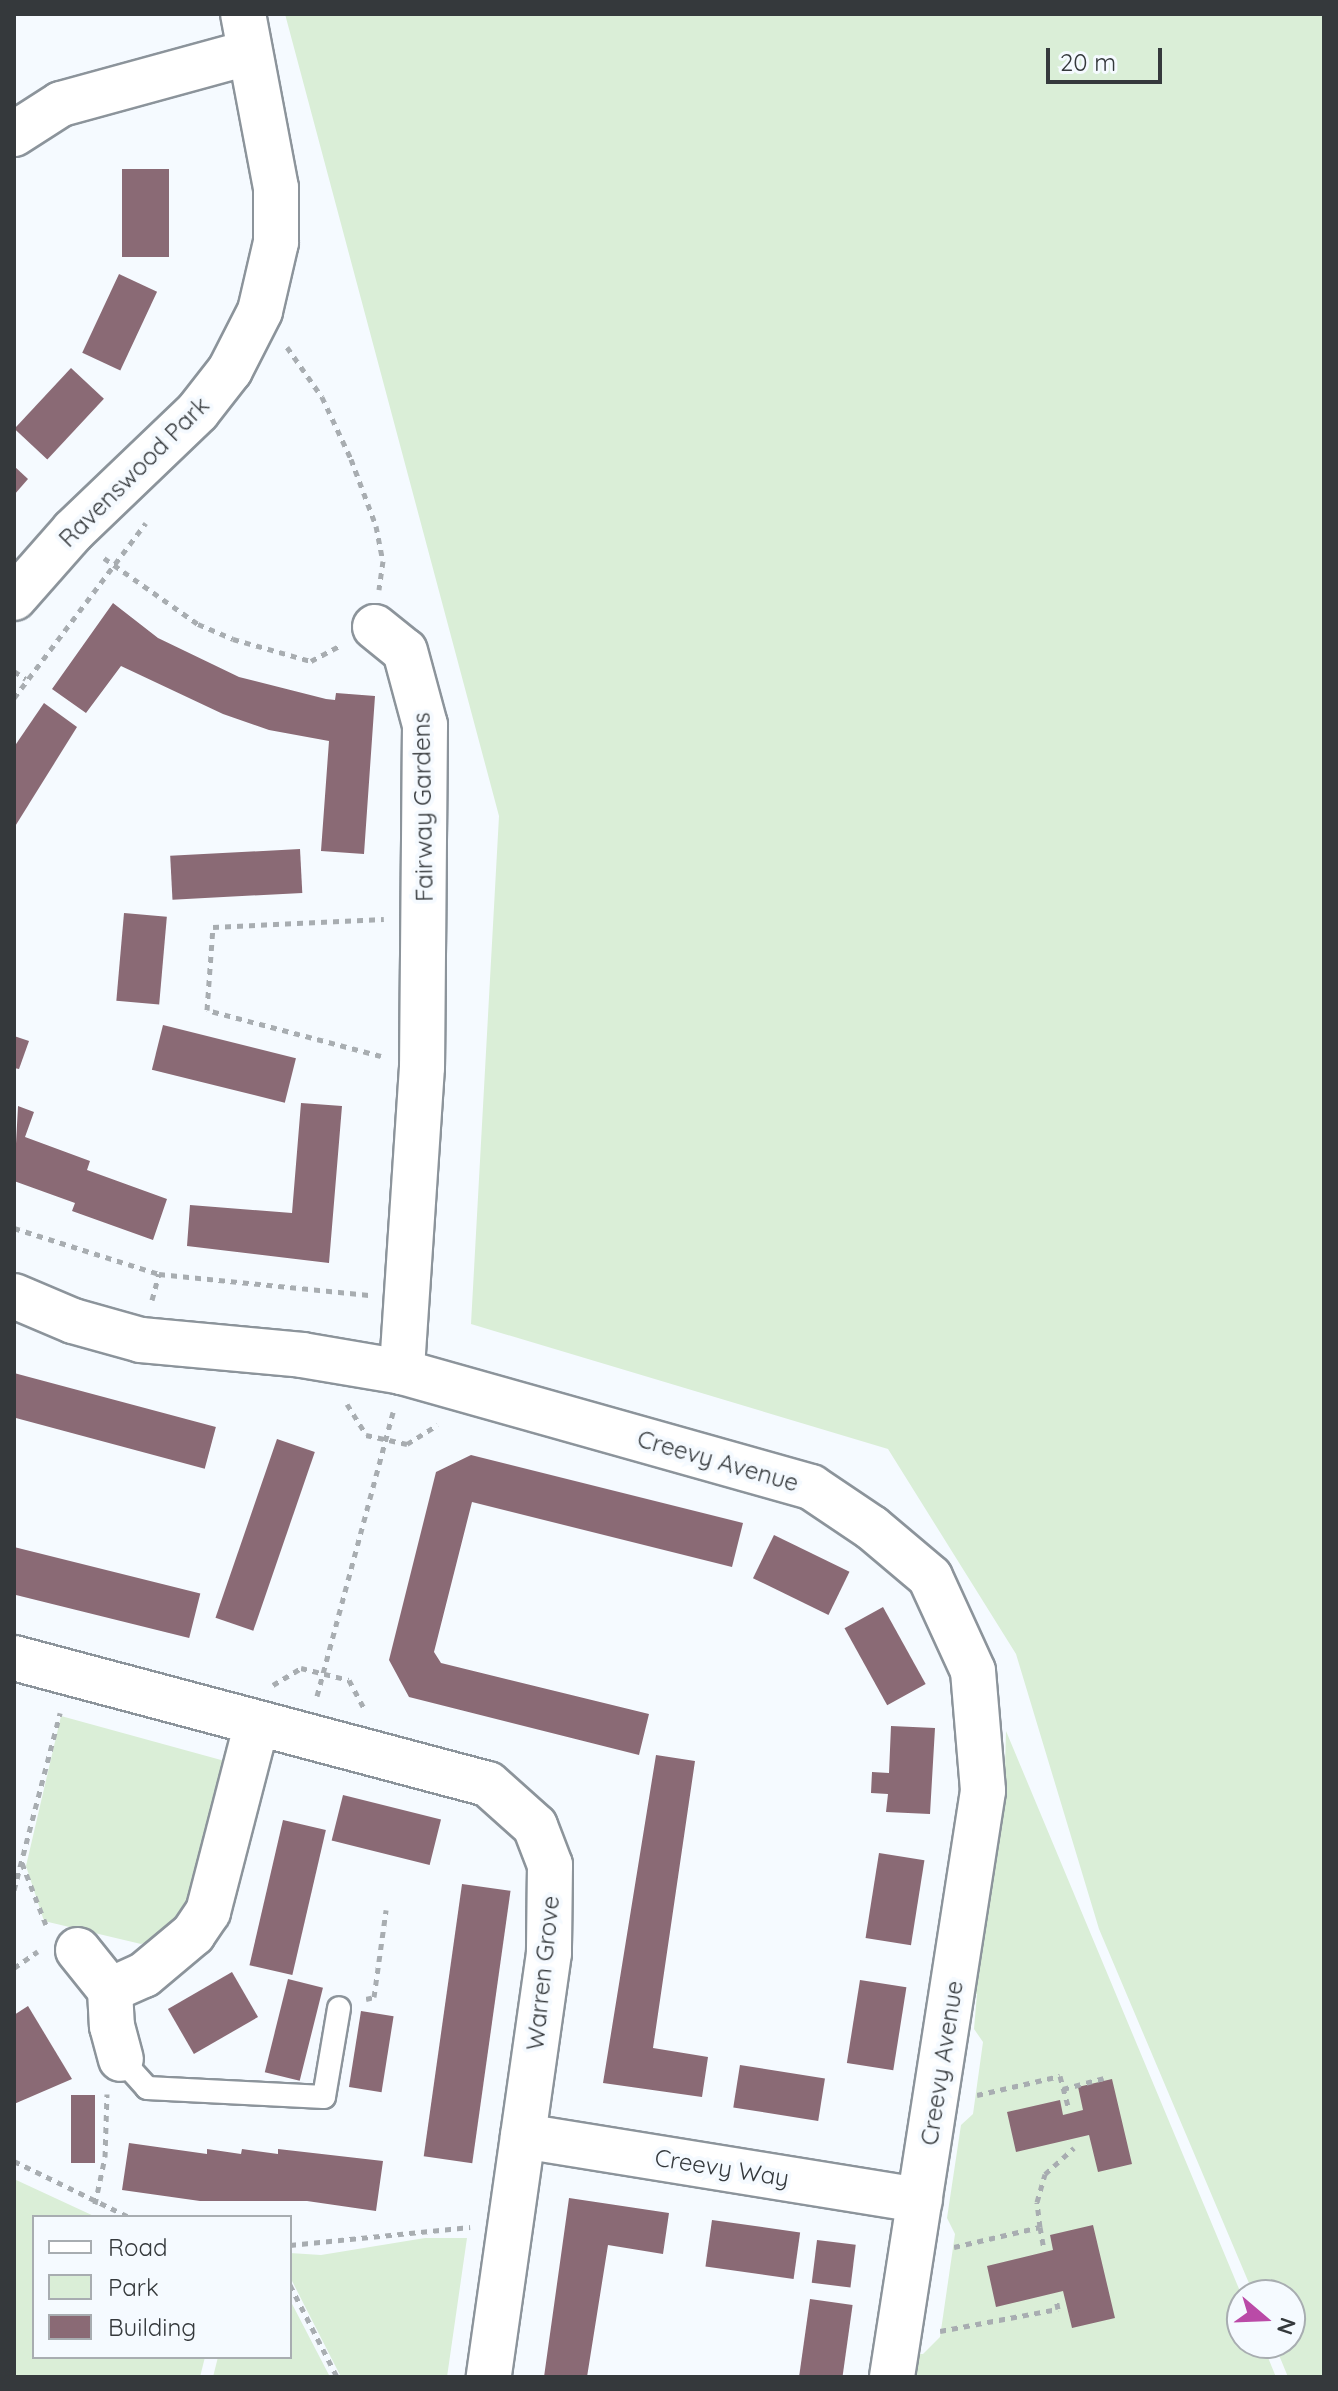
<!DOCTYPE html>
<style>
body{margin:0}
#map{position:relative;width:1338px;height:2391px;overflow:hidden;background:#f5faff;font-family:Quicksand,sans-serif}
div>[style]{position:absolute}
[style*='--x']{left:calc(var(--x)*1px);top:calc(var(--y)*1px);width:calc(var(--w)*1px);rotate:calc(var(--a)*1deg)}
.green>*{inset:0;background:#daeed7}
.building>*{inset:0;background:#8a6a75;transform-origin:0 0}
.path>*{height:5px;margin-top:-2.5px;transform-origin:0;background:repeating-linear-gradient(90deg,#a8adb1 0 6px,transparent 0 12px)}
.roads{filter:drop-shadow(2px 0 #8c949b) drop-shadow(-2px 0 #8c949b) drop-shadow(0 2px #8c949b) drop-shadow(0 -2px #8c949b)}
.lane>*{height:22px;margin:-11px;padding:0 11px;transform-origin:11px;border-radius:11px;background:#fff}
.street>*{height:44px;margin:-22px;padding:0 22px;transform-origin:22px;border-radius:22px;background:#fff}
span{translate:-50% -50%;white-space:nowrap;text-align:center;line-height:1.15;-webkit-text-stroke:8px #f5faff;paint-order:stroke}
.street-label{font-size:24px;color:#35393c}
.frame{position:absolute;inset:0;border:16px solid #35393c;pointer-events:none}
.legend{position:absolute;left:32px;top:2215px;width:260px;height:144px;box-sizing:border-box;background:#f5faff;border:2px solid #a8adb1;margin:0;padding:10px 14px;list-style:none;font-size:24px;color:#35393c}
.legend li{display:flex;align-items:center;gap:16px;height:40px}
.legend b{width:40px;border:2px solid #a8adb1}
.north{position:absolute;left:1226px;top:2279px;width:80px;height:80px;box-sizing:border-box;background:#f5faff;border:2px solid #a8adb1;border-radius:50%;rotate:109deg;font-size:22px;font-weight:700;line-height:32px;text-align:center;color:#35393c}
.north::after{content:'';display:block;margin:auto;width:28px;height:36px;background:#ba4aa7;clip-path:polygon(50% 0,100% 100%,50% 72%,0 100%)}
.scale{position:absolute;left:1046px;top:48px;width:116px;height:36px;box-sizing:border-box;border:4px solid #35393c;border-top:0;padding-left:10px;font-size:24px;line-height:28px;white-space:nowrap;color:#35393c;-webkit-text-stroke:6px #f5faff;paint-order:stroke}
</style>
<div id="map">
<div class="green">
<i style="clip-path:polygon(285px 14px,1324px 14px,1324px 2377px,1288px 2377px,1274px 2343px,1290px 2343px,1290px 2295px,1254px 2295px,1099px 1929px,1016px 1654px,888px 1449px,471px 1324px,499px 816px)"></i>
<i style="clip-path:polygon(61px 1716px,232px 1763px,226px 1802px,177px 1931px,141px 1944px,44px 1921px,26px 1866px)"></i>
<i style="clip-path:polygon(1006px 1731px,1242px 2296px,1242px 2343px,1262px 2343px,1276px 2377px,912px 2377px,915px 2354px,923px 2354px,940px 2337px,955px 2234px,947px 2218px,961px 2125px,973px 2114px,983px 2042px,974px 2029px,977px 1994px,969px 1990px,1005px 1769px)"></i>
<i style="clip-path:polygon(14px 2179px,96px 2217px,34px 2217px,34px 2357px,205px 2357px,200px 2377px,14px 2377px)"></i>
<i style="clip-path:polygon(425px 2238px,467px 2238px,447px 2377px,341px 2377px,290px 2277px,290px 2253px,321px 2255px)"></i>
<i style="clip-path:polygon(290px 2300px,330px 2377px,213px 2377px,218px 2357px,290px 2357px)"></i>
</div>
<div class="building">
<i style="left:122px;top:169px;width:47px;height:88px"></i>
<i style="left:119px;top:274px;width:42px;height:87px;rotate:25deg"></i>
<i style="left:71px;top:368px;width:45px;height:83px;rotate:43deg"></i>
<i style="clip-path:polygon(14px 466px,28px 479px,14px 495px)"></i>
<i style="clip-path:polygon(113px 603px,158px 638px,239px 677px,326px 699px,335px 700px,336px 693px,375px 696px,364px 854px,321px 851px,329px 741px,269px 730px,223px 714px,121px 666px,86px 713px,52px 689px)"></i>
<i style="clip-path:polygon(44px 703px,77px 727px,14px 828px,14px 747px)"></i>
<i style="left:300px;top:849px;width:44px;height:130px;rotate:87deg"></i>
<i style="left:124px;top:913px;width:43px;height:88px;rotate:5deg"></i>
<i style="left:163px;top:1025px;width:137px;height:46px;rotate:14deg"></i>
<i style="clip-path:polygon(14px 1036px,29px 1041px,19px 1069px,14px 1068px)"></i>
<i style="clip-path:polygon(301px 1103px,342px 1106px,329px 1263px,187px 1246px,190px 1205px,292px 1213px)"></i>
<i style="clip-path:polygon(18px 1106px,34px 1112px,25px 1137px,90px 1161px,87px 1170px,167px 1199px,153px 1240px,72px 1211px,75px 1203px,14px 1181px)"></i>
<i style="left:14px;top:1373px;width:209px;height:43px;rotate:15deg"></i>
<i style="left:277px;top:1439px;width:40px;height:189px;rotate:19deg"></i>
<i style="clip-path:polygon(471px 1455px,743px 1523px,732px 1567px,472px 1502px,434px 1652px,441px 1663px,649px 1714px,639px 1755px,409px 1697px,389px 1660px,436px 1472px)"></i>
<i style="left:774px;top:1535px;width:84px;height:48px;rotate:26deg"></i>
<i style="left:14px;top:1547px;width:192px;height:46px;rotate:14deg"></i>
<i style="left:883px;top:1607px;width:88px;height:44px;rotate:61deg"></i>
<i style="clip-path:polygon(891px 1726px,935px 1728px,930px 1814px,886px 1812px,888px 1794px,871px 1793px,872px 1772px,889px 1773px)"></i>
<i style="clip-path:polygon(656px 1755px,695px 1761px,653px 2048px,708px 2057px,702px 2097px,603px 2083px)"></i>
<i style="left:343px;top:1795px;width:101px;height:47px;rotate:14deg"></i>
<i style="left:283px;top:1820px;width:44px;height:149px;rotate:13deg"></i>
<i style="left:879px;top:1853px;width:46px;height:86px;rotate:9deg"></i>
<i style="left:462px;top:1884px;width:49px;height:275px;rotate:8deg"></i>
<i style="left:232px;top:1972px;width:52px;height:74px;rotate:60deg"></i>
<i style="left:288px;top:1979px;width:36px;height:96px;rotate:14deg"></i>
<i style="left:860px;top:1980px;width:47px;height:84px;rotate:9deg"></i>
<i style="clip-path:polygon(28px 2006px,72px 2079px,14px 2104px,14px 2015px)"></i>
<i style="left:361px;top:2011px;width:33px;height:77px;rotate:9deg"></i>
<i style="left:740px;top:2065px;width:86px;height:43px;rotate:9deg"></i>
<i style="clip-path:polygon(1112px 2079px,1132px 2164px,1098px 2172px,1089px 2135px,1016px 2152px,1007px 2112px,1060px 2100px,1063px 2115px,1083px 2110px,1078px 2087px)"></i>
<i style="left:71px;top:2095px;width:24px;height:68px"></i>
<i style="clip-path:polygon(129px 2143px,207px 2154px,207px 2149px,241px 2154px,242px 2149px,278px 2154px,278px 2149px,383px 2161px,376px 2211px,307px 2201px,200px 2201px,122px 2190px)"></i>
<i style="clip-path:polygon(569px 2198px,669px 2213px,663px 2254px,608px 2245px,587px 2377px,544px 2377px)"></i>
<i style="left:712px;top:2220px;width:89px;height:47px;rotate:8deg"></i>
<i style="clip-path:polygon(1093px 2225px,1115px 2318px,1072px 2328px,1063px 2291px,996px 2307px,987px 2266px,1053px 2250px,1050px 2235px)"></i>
<i style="left:817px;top:2240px;width:39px;height:43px;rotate:7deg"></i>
<i style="left:810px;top:2299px;width:43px;height:79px;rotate:8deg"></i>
</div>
<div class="path">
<i style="--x:287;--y:347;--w:61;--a:55"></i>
<i style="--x:322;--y:397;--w:68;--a:64.9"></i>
<i style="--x:351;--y:459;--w:72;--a:69.5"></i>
<i style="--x:376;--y:526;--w:36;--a:79"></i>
<i style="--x:383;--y:561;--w:29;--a:98"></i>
<i style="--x:104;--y:558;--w:115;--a:35.1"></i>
<i style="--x:198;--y:624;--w:38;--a:23"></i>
<i style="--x:233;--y:639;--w:81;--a:15.8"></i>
<i style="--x:311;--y:661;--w:32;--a:-28"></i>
<i style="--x:14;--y:671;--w:14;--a:34"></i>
<i style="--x:14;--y:698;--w:219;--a:-53"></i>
<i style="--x:381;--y:1056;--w:180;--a:-165.2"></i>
<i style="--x:207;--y:1010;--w:83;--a:-85.9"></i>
<i style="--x:213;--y:927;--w:171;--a:-2.7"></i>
<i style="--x:14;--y:1228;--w:152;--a:17.6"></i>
<i style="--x:159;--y:1274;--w:211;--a:5.7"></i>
<i style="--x:152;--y:1300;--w:27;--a:-75"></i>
<i style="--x:347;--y:1404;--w:36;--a:58"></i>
<i style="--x:366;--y:1435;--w:42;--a:12.4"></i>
<i style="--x:407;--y:1444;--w:36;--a:-32"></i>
<i style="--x:273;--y:1685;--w:33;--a:-31"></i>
<i style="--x:301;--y:1668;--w:49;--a:14"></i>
<i style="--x:349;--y:1680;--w:32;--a:62"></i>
<i style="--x:317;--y:1696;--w:294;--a:-75"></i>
<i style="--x:22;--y:1863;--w:66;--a:68.8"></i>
<i style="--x:14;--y:1890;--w:183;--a:-75.4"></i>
<i style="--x:14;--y:1968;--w:29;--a:-35"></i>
<i style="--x:366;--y:1999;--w:8;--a:-14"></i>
<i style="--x:374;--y:1997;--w:88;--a:-82.1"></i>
<i style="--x:1063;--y:2089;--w:42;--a:-15"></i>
<i style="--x:977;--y:2095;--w:85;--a:-12.9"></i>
<i style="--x:1060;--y:2076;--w:34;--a:75"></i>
<i style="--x:14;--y:2161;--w:128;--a:26"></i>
<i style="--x:95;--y:2204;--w:48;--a:-78"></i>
<i style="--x:105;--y:2157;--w:63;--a:-88.2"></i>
<i style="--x:1040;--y:2227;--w:25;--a:-97"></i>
<i style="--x:1037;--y:2202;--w:29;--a:-74"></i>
<i style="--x:1045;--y:2174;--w:39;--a:-42"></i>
<i style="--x:290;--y:2245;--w:181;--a:-5.7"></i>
<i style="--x:954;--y:2247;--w:88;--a:-13.1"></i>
<i style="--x:1040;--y:2227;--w:22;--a:80"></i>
<i style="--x:290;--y:2285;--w:103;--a:62.9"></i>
<i style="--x:940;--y:2331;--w:120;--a:-10.6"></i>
<i style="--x:1058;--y:2309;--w:10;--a:-101"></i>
</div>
<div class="roads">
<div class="lane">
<i style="--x:121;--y:2059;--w:39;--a:48"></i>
<i style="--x:147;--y:2088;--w:177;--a:2.9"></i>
<i style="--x:324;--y:2097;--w:90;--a:-80.4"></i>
</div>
<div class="street">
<i style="--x:14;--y:134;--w:56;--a:-32.6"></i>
<i style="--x:61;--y:104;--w:193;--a:-15.3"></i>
<i style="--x:14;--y:598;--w:89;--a:-48.6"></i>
<i style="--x:73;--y:531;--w:173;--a:-43.8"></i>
<i style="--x:198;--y:411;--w:52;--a:-52"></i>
<i style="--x:230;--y:370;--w:66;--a:-63"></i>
<i style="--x:260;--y:311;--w:71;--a:-76.9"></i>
<i style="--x:276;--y:242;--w:54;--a:-90"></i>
<i style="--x:276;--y:188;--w:177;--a:-100.7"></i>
<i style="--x:375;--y:627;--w:38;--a:39"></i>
<i style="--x:405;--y:651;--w:77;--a:74.9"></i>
<i style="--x:425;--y:725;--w:342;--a:90.5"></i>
<i style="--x:422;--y:1067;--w:306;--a:93.8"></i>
<i style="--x:14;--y:1296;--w:64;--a:23"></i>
<i style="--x:73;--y:1321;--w:71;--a:15.6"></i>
<i style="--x:141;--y:1340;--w:162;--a:5.3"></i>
<i style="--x:302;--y:1355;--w:101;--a:9.6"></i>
<i style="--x:402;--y:1372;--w:425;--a:15.7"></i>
<i style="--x:811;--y:1487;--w:73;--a:33.9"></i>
<i style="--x:872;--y:1528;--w:76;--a:40.2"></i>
<i style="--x:930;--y:1577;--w:103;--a:65.4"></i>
<i style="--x:973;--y:1671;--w:120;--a:85.2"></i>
<i style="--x:983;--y:1791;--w:593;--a:98.83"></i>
<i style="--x:14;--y:1658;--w:490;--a:14.9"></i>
<i style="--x:488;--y:1784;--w:63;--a:41.8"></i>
<i style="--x:535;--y:1826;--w:42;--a:69"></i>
<i style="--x:550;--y:1865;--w:88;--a:90.7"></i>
<i style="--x:549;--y:1953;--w:428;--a:98.1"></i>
<i style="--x:78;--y:1950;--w:51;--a:51.3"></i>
<i style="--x:110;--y:1990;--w:37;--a:-24"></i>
<i style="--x:144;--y:1975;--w:64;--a:-39.9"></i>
<i style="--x:193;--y:1934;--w:27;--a:-56"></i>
<i style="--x:208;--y:1912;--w:195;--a:-75.5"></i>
<i style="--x:110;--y:1990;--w:36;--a:87"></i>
<i style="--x:112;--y:2026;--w:34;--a:75"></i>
<i style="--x:523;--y:2136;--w:402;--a:9.2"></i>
</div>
</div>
<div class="street-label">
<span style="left:134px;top:472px;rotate:-45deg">Ravenswood Park</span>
<span style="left:423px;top:807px;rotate:-91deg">Fairway Gardens</span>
<span style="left:718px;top:1461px;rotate:16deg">Creevy Avenue</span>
<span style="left:543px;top:1973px;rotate:-84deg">Warren Grove</span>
<span style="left:942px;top:2063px;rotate:-81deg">Creevy Avenue</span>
<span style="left:722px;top:2168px;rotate:9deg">Creevy Way</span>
</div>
<div class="frame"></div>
<ul class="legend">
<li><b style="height:10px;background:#fff"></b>Road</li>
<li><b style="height:22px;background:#daeed7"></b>Park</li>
<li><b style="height:22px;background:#8a6a75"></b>Building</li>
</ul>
<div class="north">N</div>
<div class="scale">20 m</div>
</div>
